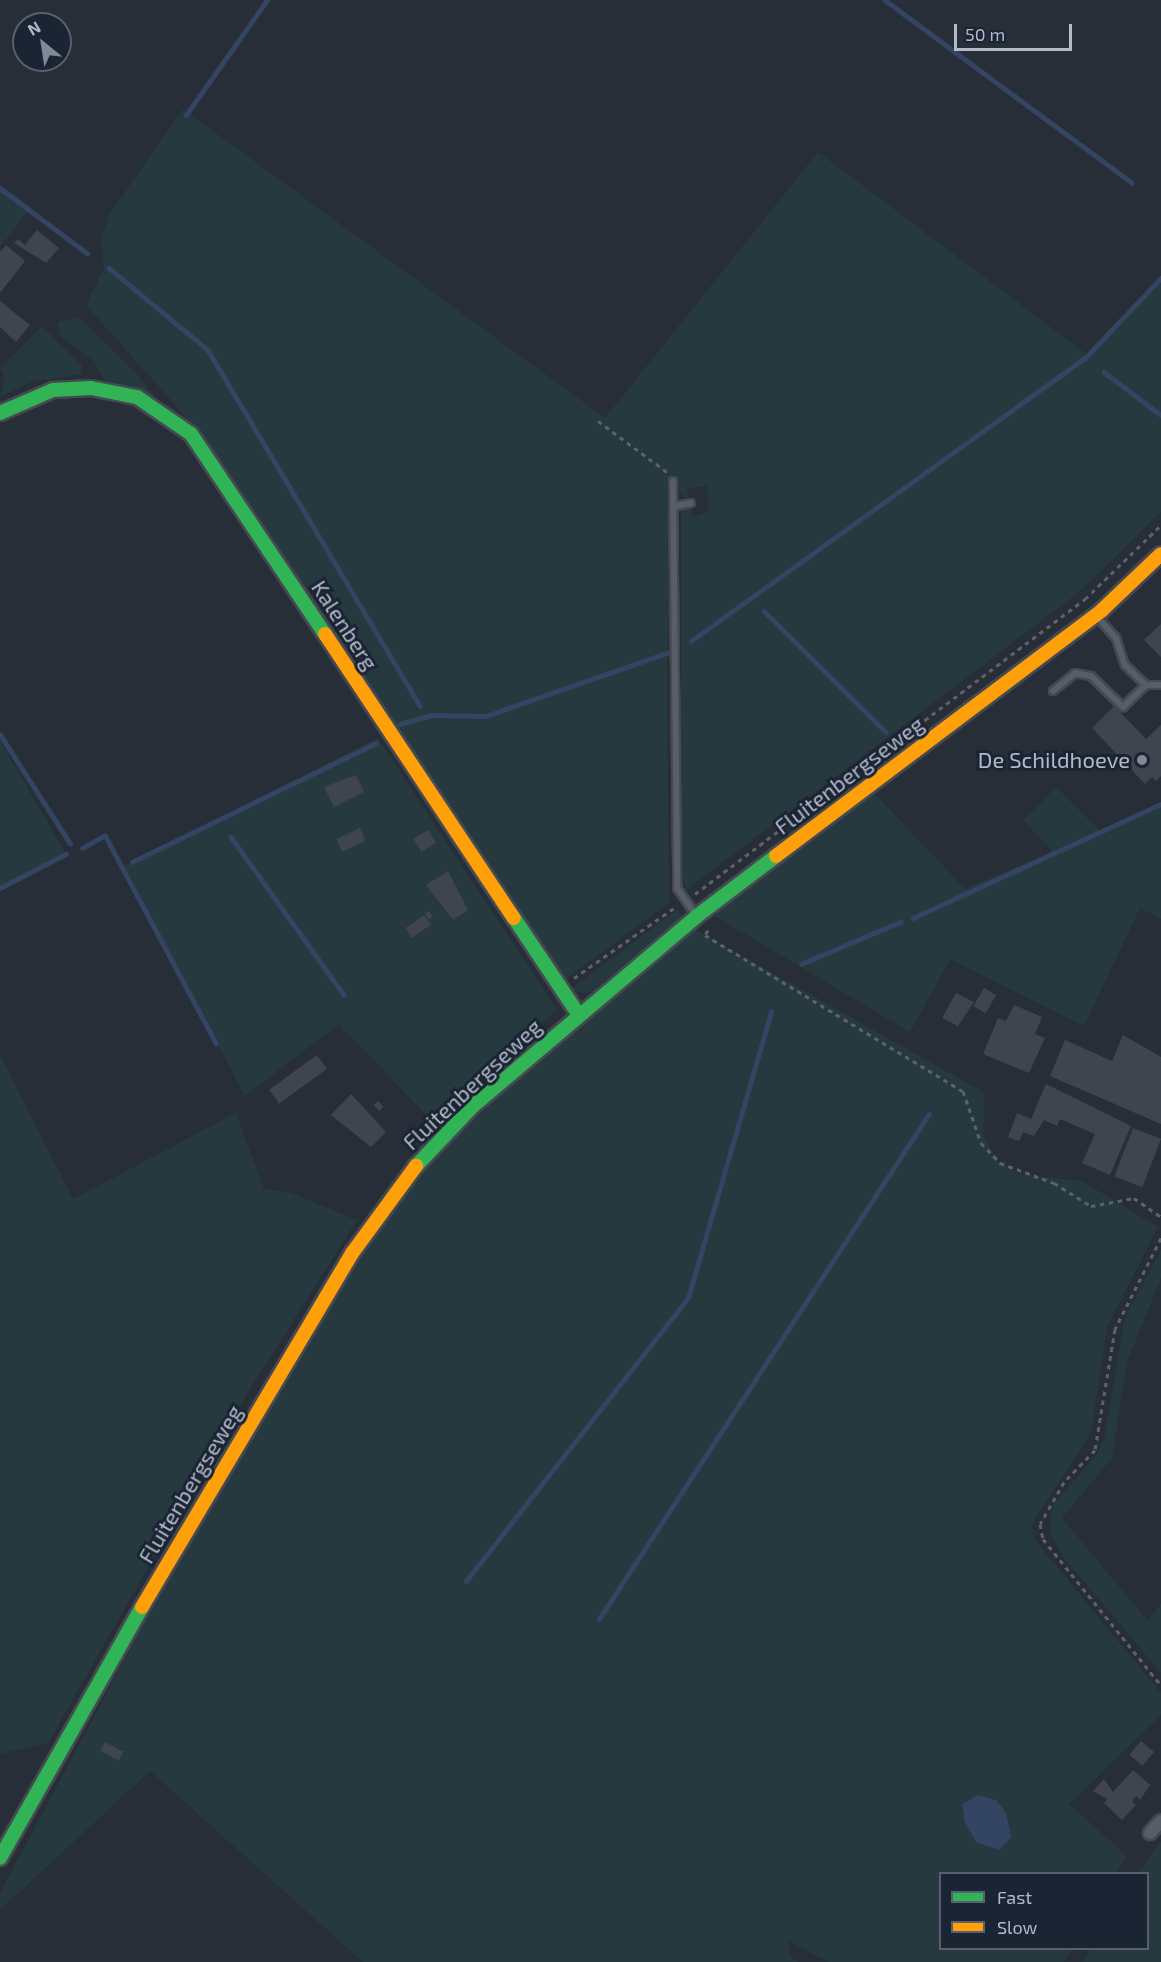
<!DOCTYPE html>
<style>
body{margin:0}
#map{position:relative;width:1161px;height:1962px;overflow:hidden;background:#282e38;font-family:"Exo 2",sans-serif}
div>[style]{position:absolute}
[style*='--x']{left:calc(var(--x)*1px);top:calc(var(--y)*1px);width:calc(var(--w)*1px);rotate:calc(var(--a)*1deg)}
.green>*{inset:0;background:#25393f}
.water>*{inset:0;background:#334563}
.stream>*{height:4.5px;margin:-2.25px;padding:0 2.25px;transform-origin:2.25px;border-radius:2.25px;background:#334563}
.building>*{inset:0;background:#40444e;transform-origin:0 0}
.path>*{height:3px;margin-top:-1.5px;transform-origin:0;background:repeating-linear-gradient(90deg,#5c616a 0 4.5px,transparent 0 9px)}
.roads{filter:drop-shadow(2px 0 #454951) drop-shadow(-2px 0 #454951) drop-shadow(0 2px #454951) drop-shadow(0 -2px #454951)}
.lane>*{height:6px;margin:-3px;padding:0 3px;transform-origin:3px;border-radius:3px;background:#585d66}
.street>*{height:12px;margin:-6px;padding:0 6px;transform-origin:6px;border-radius:6px;background:#585d66}
.fast>*{height:14px;margin:-7px;padding:0 7px;transform-origin:7px;border-radius:7px;background:#30b455}
.slow>*{height:14px;margin:-7px;padding:0 7px;transform-origin:7px;border-radius:7px;background:#ff9f0a}
.dots>*{width:16px;height:16px;translate:-50% -50%;box-sizing:border-box;border:3px solid #1b2433;border-radius:50%}
span{translate:-50% -50%;white-space:nowrap;text-align:center;line-height:1.15;-webkit-text-stroke:6px #1b2433;paint-order:stroke}
.street-label{font-size:22px;color:#b1b9ca}
.poi-label{font-size:22px;color:#b1b9ca}
.right{translate:-100% -50%;text-align:right}
.legend{position:absolute;left:939px;top:1872px;width:210px;height:78px;box-sizing:border-box;background:#1b2433;border:2px solid #57606f;margin:0;padding:8px 10px;list-style:none;font-size:18px;color:#b1b9ca}
.legend li{display:flex;align-items:center;gap:12px;height:30px}
.legend b{width:30px;border:2px solid #57606f}
.north{position:absolute;left:12px;top:12px;width:60px;height:60px;box-sizing:border-box;background:#1b2433;border:2px solid #57606f;border-radius:50%;rotate:330deg;font-size:16px;font-weight:700;line-height:24px;text-align:center;color:#b1b9ca}
.north::after{content:'';display:block;margin:auto;width:21px;height:27px;background:#818897;clip-path:polygon(50% 0,100% 100%,50% 72%,0 100%)}
.scale{position:absolute;left:954px;top:24px;width:118px;height:27px;box-sizing:border-box;border:3px solid #b1b9ca;border-top:0;padding-left:8px;font-size:18px;line-height:21px;white-space:nowrap;color:#b1b9ca;-webkit-text-stroke:4px #1b2433;paint-order:stroke}
</style>
<div id="map">
<div class="green">
<i style="clip-path:polygon(183px 109px,605px 418px,818px 152px,1089px 356px,1161px 280px,1161px 512px,1078px 593px,686px 890px,681px 870px,681px 510px,691px 508px,693px 518px,709px 510px,707px 486px,688px 489px,687px 501px,676px 487px,667px 650px,669px 903px,567px 978px,560px 977px,204px 437px,86px 305px,104px 268px,101px 239px,109px 215px)"></i>
<i style="clip-path:polygon(0 185px,31px 207px,0 247px)"></i>
<i style="clip-path:polygon(79px 317px,136px 373px,157px 400px,104px 380px,94px 361px,60px 336px,58px 322px)"></i>
<i style="clip-path:polygon(42px 326px,82px 366px,82px 374px,34px 381px,0 397px,5px 376px,0 369px)"></i>
<i style="clip-path:polygon(378px 738px,557px 1010px,432px 1121px,339px 1024px,245px 1096px,124px 866px)"></i>
<i style="clip-path:polygon(0 741px,66px 854px,0 890px)"></i>
<i style="clip-path:polygon(1056px 787px,1100px 831px,1161px 803px,1161px 919px,1140px 908px,1084px 1026px,950px 959px,910px 1032px,710px 913px,873px 792px,965px 889px,1052px 852px,1024px 820px)"></i>
<i style="clip-path:polygon(678px 909px,681px 917px,588px 994px,569px 990px)"></i>
<i style="clip-path:polygon(693px 928px,985px 1093px,983px 1134px,997px 1160px,1018px 1174px,1082px 1181px,1158px 1227px,1107px 1327px,1091px 1433px,1032px 1524px,1034px 1539px,1161px 1693px,1161px 1715px,1069px 1804px,1127px 1856px,1116px 1873px,940px 1874px,940px 1948px,1072px 1949px,1064px 1962px,829px 1962px,788px 1941px,790px 1957px,799px 1962px,363px 1962px,150px 1771px,0 1910px,0 1893px,137px 1636px,213px 1500px,386px 1217px,442px 1147px)"></i>
<i style="clip-path:polygon(0 1055px,73px 1199px,236px 1113px,264px 1189px,291px 1193px,357px 1220px,245px 1397px,48px 1743px,0 1754px)"></i>
<i style="clip-path:polygon(1161px 1250px,1161px 1278px,1127px 1362px,1112px 1458px,1062px 1518px,1148px 1621px,1161px 1603px,1161px 1673px,1062px 1555px,1051px 1535px,1050px 1518px,1054px 1503px,1095px 1457px,1104px 1439px,1125px 1317px)"></i>
<i style="clip-path:polygon(1161px 1842px,1161px 1962px,1083px 1962px,1091px 1949px,1148px 1948px,1148px 1874px,1138px 1873px)"></i>
</div>
<div class="water">
<i style="clip-path:polygon(978px 1795px,996px 1800px,1006px 1813px,1011px 1837px,999px 1850px,976px 1842px,965px 1822px,962px 1804px)"></i>
</div>
<div class="stream">
<i style="--x:885;--y:0;--w:307;--a:36.5"></i>
<i style="--x:186;--y:115;--w:141;--a:-54.8"></i>
<i style="--x:0;--y:188;--w:109;--a:36.8"></i>
<i style="--x:109;--y:268;--w:129;--a:39.6"></i>
<i style="--x:208;--y:350;--w:414;--a:59.2"></i>
<i style="--x:1104;--y:372;--w:71;--a:37"></i>
<i style="--x:764;--y:611;--w:172;--a:44.8"></i>
<i style="--x:691;--y:641;--w:485;--a:-35.7"></i>
<i style="--x:1085;--y:358;--w:110;--a:-46.5"></i>
<i style="--x:400;--y:724;--w:33;--a:-16"></i>
<i style="--x:432;--y:715;--w:54;--a:1.1"></i>
<i style="--x:486;--y:716;--w:195;--a:-19.2"></i>
<i style="--x:0;--y:734;--w:130;--a:57.3"></i>
<i style="--x:231;--y:837;--w:194;--a:54.4"></i>
<i style="--x:82;--y:848;--w:26;--a:-29"></i>
<i style="--x:105;--y:835;--w:236;--a:61.9"></i>
<i style="--x:132;--y:862;--w:271;--a:-26"></i>
<i style="--x:0;--y:888;--w:74;--a:-27.3"></i>
<i style="--x:913;--y:918;--w:273;--a:-24.7"></i>
<i style="--x:801;--y:964;--w:108;--a:-23"></i>
<i style="--x:466;--y:1581;--w:360;--a:-51.9"></i>
<i style="--x:688;--y:1298;--w:298;--a:-73.8"></i>
<i style="--x:599;--y:1619;--w:603;--a:-56.84"></i>
</div>
<div class="building">
<i style="clip-path:polygon(37px 230px,59px 248px,46px 263px,14px 243px,18px 239px,25px 245px)"></i>
<i style="clip-path:polygon(6px 245px,25px 261px,0 293px,0 252px)"></i>
<i style="clip-path:polygon(0 301px,30px 325px,16px 342px,0 327px)"></i>
<i style="clip-path:polygon(1161px 624px,1161px 657px,1144px 640px)"></i>
<i style="clip-path:polygon(1114px 706px,1146px 739px,1161px 725px,1161px 776px,1156px 781px,1152px 777px,1145px 784px,1092px 728px)"></i>
<i style="clip-path:polygon(356px 775px,364px 792px,334px 807px,324px 787px)"></i>
<i style="left:360px;top:828px;width:14px;height:26px;rotate:65deg"></i>
<i style="left:428px;top:830px;width:15px;height:17px;rotate:58deg"></i>
<i style="clip-path:polygon(448px 871px,468px 910px,453px 920px,426px 885px)"></i>
<i style="left:429px;top:911px;width:7px;height:5px;rotate:56deg"></i>
<i style="left:424px;top:915px;width:12px;height:23px;rotate:55deg"></i>
<i style="left:984px;top:988px;width:14px;height:21px;rotate:30deg"></i>
<i style="clip-path:polygon(956px 993px,974px 1002px,958px 1026px,942px 1018px)"></i>
<i style="clip-path:polygon(1014px 1005px,1042px 1017px,1035px 1034px,1045px 1038px,1029px 1073px,983px 1054px,998px 1018px,1006px 1021px)"></i>
<i style="clip-path:polygon(1123px 1035px,1161px 1057px,1161px 1124px,1050px 1076px,1065px 1040px,1112px 1061px)"></i>
<i style="left:317px;top:1055px;width:17px;height:59px;rotate:54deg"></i>
<i style="clip-path:polygon(1046px 1084px,1131px 1126px,1110px 1175px,1082px 1163px,1095px 1134px,1060px 1119px,1057px 1126px,1044px 1120px,1034px 1136px,1023px 1132px,1019px 1141px,1008px 1137px,1017px 1113px,1031px 1119px)"></i>
<i style="clip-path:polygon(351px 1094px,386px 1132px,371px 1147px,331px 1115px)"></i>
<i style="left:378px;top:1101px;width:8px;height:6px;rotate:45deg"></i>
<i style="left:1133px;top:1128px;width:30px;height:52px;rotate:21deg"></i>
<i style="left:1141px;top:1741px;width:17px;height:18px;rotate:40deg"></i>
<i style="left:105px;top:1742px;width:21px;height:10px;rotate:28deg"></i>
<i style="clip-path:polygon(1133px 1770px,1150px 1785px,1140px 1800px,1136px 1796px,1132px 1801px,1136px 1805px,1122px 1820px,1104px 1803px,1107px 1799px,1093px 1791px,1104px 1779px,1113px 1792px)"></i>
</div>
<div class="path">
<i style="--x:598;--y:421;--w:86;--a:36.5"></i>
<i style="--x:695;--y:894;--w:489;--a:-37.1"></i>
<i style="--x:1085;--y:599;--w:106;--a:-44.2"></i>
<i style="--x:708;--y:930;--w:6;--a:121"></i>
<i style="--x:705;--y:935;--w:301;--a:31.2"></i>
<i style="--x:963;--y:1091;--w:55;--a:70.9"></i>
<i style="--x:981;--y:1143;--w:28;--a:46"></i>
<i style="--x:1000;--y:1163;--w:58;--a:20.3"></i>
<i style="--x:1054;--y:1183;--w:44;--a:31.9"></i>
<i style="--x:1091;--y:1206;--w:44;--a:-10.5"></i>
<i style="--x:1134;--y:1198;--w:33;--a:35"></i>
<i style="--x:574;--y:978;--w:126;--a:-35"></i>
<i style="--x:1161;--y:1238;--w:102;--a:116.8"></i>
<i style="--x:1115;--y:1329;--w:123;--a:99.4"></i>
<i style="--x:1095;--y:1450;--w:45;--a:134.1"></i>
<i style="--x:1064;--y:1482;--w:48;--a:119.7"></i>
<i style="--x:1040;--y:1524;--w:15;--a:79"></i>
<i style="--x:1043;--y:1539;--w:188;--a:51.1"></i>
</div>
<div class="roads">
<div class="lane">
<i style="--x:673;--y:481;--w:407;--a:89.4"></i>
<i style="--x:677;--y:888;--w:33;--a:55"></i>
<i style="--x:676;--y:506;--w:15;--a:-11"></i>
<i style="--x:1097;--y:617;--w:28;--a:48"></i>
<i style="--x:1116;--y:638;--w:28;--a:72"></i>
<i style="--x:1125;--y:665;--w:29;--a:44"></i>
<i style="--x:1053;--y:691;--w:28;--a:-39"></i>
<i style="--x:1075;--y:673;--w:16;--a:11"></i>
<i style="--x:1091;--y:676;--w:45;--a:44.1"></i>
<i style="--x:1123;--y:707;--w:32;--a:-44"></i>
<i style="--x:1146;--y:685;--w:15;--a:0"></i>
</div>
<div class="street">
<i style="--x:1150;--y:1833;--w:16;--a:-47"></i>
</div>
<div class="fast">
<i style="--x:0;--y:413;--w:58;--a:-23.5"></i>
<i style="--x:53;--y:390;--w:38;--a:-3"></i>
<i style="--x:91;--y:388;--w:47;--a:11.1"></i>
<i style="--x:137;--y:397;--w:65;--a:34.4"></i>
<i style="--x:191;--y:434;--w:241;--a:56.2"></i>
<i style="--x:514;--y:918;--w:117;--a:56.2"></i>
<i style="--x:416;--y:1166;--w:81;--a:-46.5"></i>
<i style="--x:472;--y:1107;--w:295;--a:-40.3"></i>
<i style="--x:697;--y:916;--w:99;--a:-37.2"></i>
<i style="--x:0;--y:1858;--w:288;--a:-60.5"></i>
</div>
<div class="slow">
<i style="--x:325;--y:634;--w:341;--a:56.4"></i>
<i style="--x:776;--y:856;--w:408;--a:-37"></i>
<i style="--x:1102;--y:610;--w:81;--a:-43.5"></i>
<i style="--x:142;--y:1607;--w:413;--a:-59.3"></i>
<i style="--x:353;--y:1252;--w:107;--a:-53.8"></i>
</div>
</div>
<div class="dots">
<i style="left:1142px;top:760px;background:#818897"></i>
</div>
<div class="street-label">
<span style="left:345px;top:625px;rotate:57deg">Kalenberg</span>
<span style="left:849px;top:775px;rotate:-37deg">Fluitenbergseweg</span>
<span style="left:472px;top:1084px;rotate:-43deg">Fluitenbergseweg</span>
<span style="left:190px;top:1484px;rotate:-59deg">Fluitenbergseweg</span>
</div>
<div class="poi-label">
<span class="right" style="left:1130px;top:760px">De Schildhoeve</span>
</div>
<ul class="legend">
<li><b style="height:8px;background:#30b455"></b>Fast</li>
<li><b style="height:8px;background:#ff9f0a"></b>Slow</li>
</ul>
<div class="north">N</div>
<div class="scale">50 m</div>
</div>
